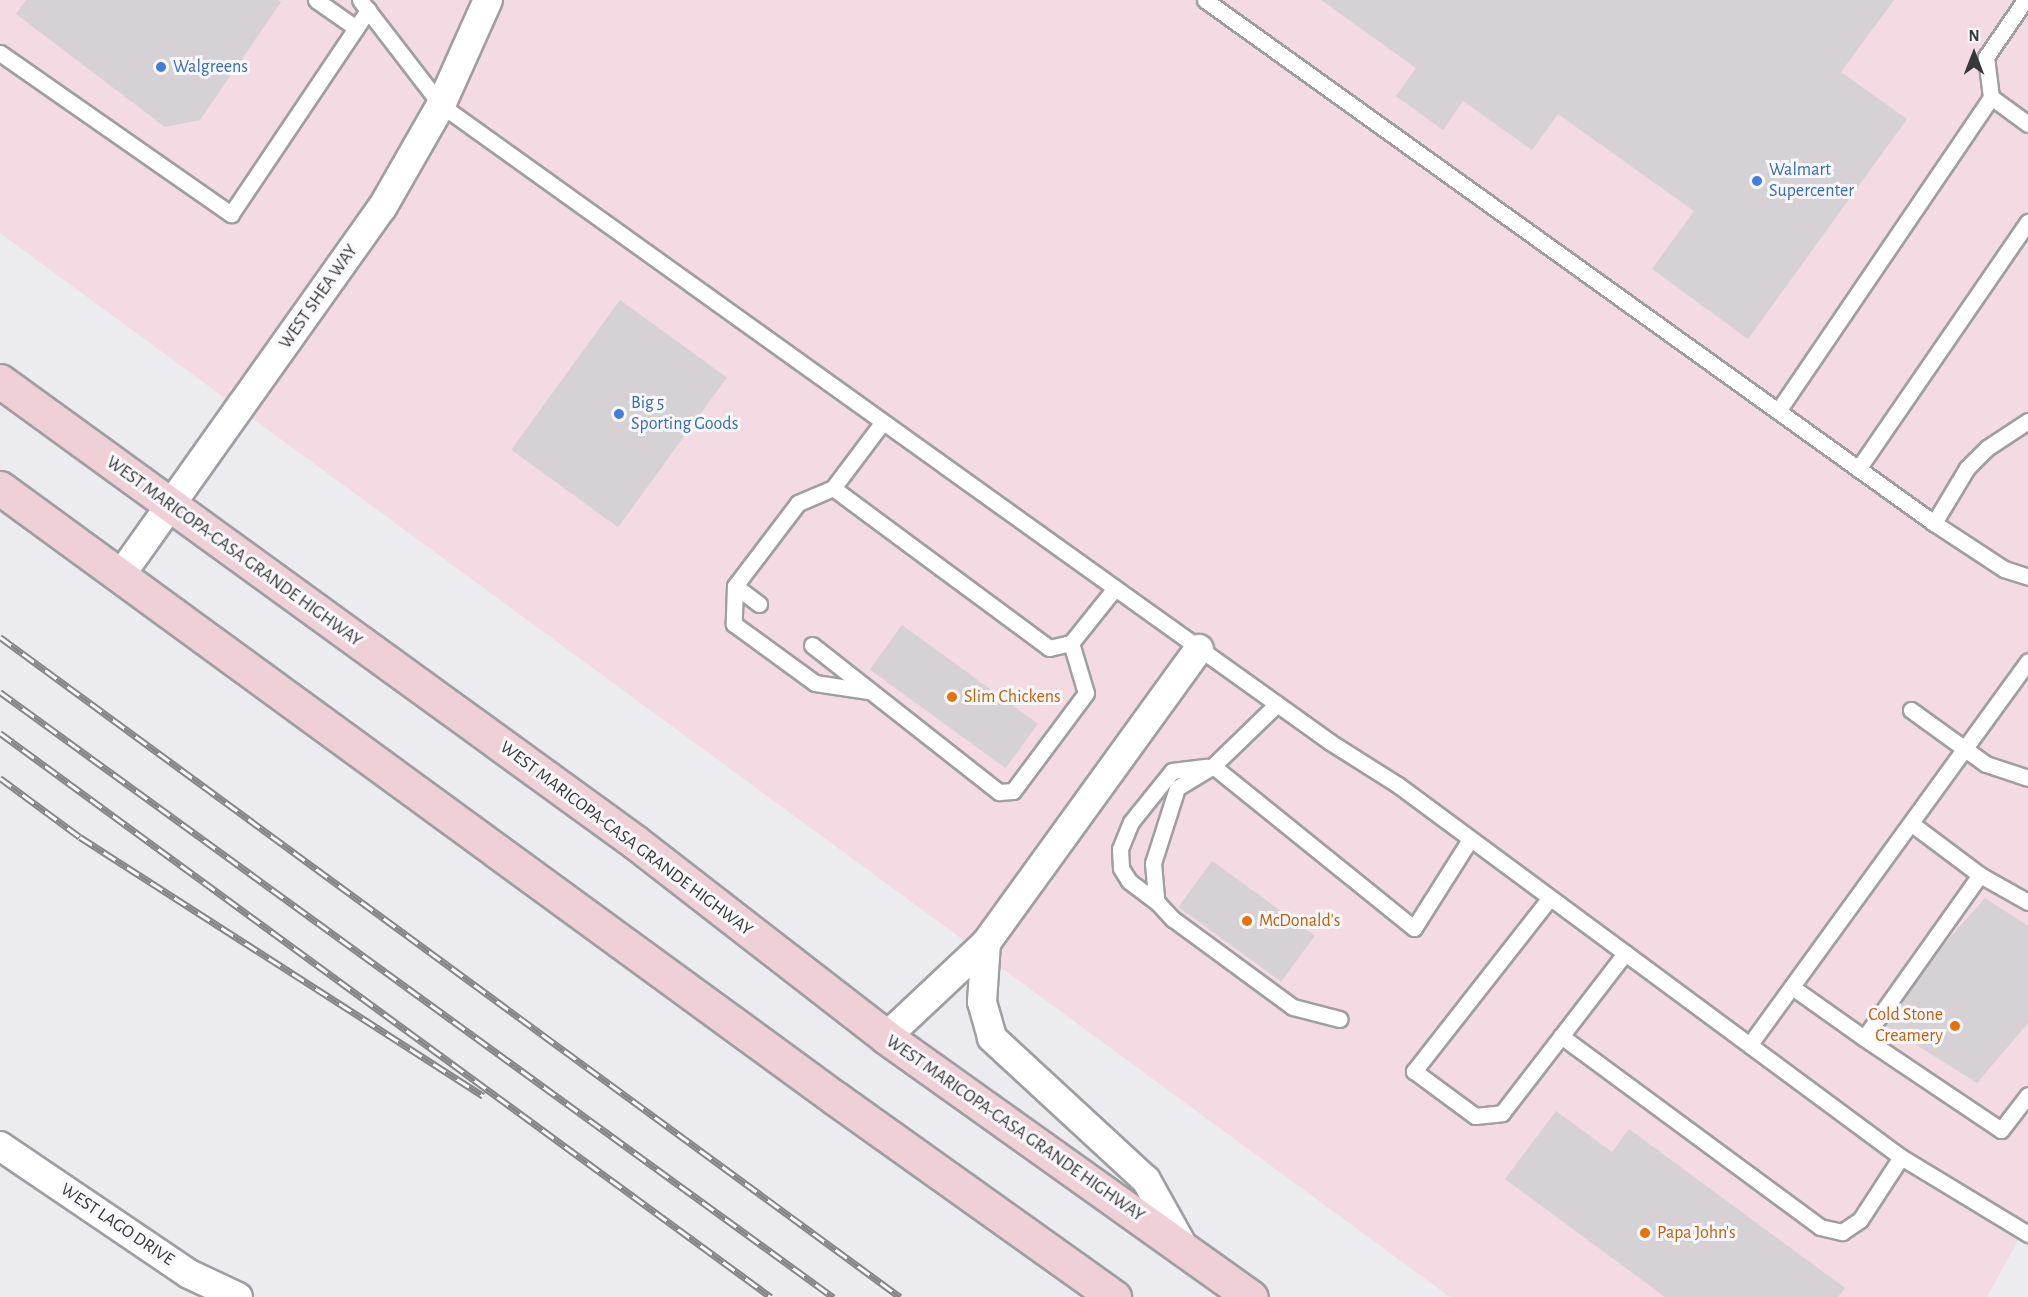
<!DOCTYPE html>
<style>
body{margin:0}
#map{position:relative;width:2028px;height:1297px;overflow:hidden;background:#ebebf0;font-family:"Alegreya Sans",sans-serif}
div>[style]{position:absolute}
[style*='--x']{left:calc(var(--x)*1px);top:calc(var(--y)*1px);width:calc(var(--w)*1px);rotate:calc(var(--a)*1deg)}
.commercial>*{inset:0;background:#f4dae2}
.building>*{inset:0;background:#d5d1d4;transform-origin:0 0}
.roads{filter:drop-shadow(2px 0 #9f9fa3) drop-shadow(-2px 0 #9f9fa3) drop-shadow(0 2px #9f9fa3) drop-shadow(0 -2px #9f9fa3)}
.service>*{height:15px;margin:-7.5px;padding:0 7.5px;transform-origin:7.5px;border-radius:7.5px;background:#fff}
.minor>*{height:28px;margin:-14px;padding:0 14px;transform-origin:14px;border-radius:14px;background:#fff}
.secondary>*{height:33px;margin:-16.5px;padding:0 16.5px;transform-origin:16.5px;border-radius:16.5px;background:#f0d0d7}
.rail>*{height:7px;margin-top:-3.5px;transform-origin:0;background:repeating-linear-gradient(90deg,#f9f8fd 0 14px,#868689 0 28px);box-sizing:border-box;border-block:2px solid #868689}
.dots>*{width:16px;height:16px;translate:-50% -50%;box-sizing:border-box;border:3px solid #f9f8fd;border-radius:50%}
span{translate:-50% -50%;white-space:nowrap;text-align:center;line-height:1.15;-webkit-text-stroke:6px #f9f8fd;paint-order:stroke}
.shop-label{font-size:18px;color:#366cbe}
.left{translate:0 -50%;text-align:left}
.street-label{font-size:18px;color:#38383a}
.food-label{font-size:18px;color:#c56008}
.right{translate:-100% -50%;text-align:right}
.north{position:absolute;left:1944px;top:24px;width:60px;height:60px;-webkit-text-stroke:4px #f9f8fd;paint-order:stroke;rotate:0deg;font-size:16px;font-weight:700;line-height:24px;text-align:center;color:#38383a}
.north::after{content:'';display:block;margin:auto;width:21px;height:27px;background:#38383a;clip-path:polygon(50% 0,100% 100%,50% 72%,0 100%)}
</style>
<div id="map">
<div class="commercial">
<i style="clip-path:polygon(0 0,2028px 0,2028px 1222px,1987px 1297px,1450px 1297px,0 233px)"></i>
</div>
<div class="building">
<i style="clip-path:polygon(26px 0,278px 0,281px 2px,200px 120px,165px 127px,16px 14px)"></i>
<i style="clip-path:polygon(1321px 0,1894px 0,1841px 72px,1907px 119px,1748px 339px,1652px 269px,1694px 211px,1558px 114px,1532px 150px,1463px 101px,1443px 130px,1396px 96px,1416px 68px)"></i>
<i style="left:620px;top:300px;width:132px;height:185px;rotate:36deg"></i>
<i style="left:902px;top:625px;width:168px;height:55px;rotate:36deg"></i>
<i style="left:1212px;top:861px;width:127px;height:57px;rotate:36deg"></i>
<i style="clip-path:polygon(1985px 898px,2028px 926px,2028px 1023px,1977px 1083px,1877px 1020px)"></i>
<i style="clip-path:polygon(1556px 1111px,1612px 1152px,1629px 1129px,1845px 1288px,1838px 1297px,1665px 1297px,1505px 1179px)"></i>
</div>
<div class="roads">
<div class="service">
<i style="--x:316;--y:0;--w:49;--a:35"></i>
<i style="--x:360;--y:0;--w:133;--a:52.4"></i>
<i style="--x:441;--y:105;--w:1094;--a:35.62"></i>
<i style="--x:1330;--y:742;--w:80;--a:32.3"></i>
<i style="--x:1398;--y:785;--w:626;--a:36.49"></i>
<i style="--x:1901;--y:1157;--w:149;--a:31.2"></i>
<i style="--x:1205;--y:0;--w:897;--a:35.66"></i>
<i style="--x:1934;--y:523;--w:84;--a:33.3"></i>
<i style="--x:2004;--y:569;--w:25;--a:18"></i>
<i style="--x:0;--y:53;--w:282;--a:34.9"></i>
<i style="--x:231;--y:214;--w:246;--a:-56.1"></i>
<i style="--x:1991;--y:97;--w:46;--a:36.1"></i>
<i style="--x:1778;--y:411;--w:379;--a:-55.8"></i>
<i style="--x:1991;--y:97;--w:40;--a:-97.1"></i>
<i style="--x:1986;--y:57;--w:69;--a:-55.6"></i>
<i style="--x:882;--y:423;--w:81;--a:127"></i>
<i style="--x:833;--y:488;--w:269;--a:36.5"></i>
<i style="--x:1049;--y:648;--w:23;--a:-13"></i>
<i style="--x:1071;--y:643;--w:70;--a:-51.3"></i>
<i style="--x:1858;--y:469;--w:300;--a:-55.5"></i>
<i style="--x:1934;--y:523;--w:64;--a:-59"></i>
<i style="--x:1967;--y:468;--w:28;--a:-45"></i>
<i style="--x:1987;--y:448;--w:49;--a:-33.4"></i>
<i style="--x:735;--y:586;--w:38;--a:92"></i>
<i style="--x:734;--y:624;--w:100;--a:36.1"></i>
<i style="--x:815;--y:683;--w:54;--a:8.6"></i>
<i style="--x:759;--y:604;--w:30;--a:-143"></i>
<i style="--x:735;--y:586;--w:104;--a:-52.8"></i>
<i style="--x:798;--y:503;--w:38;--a:-23"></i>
<i style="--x:812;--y:645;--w:238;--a:38.2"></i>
<i style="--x:999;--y:792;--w:14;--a:-4"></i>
<i style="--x:1013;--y:791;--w:122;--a:-53.3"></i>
<i style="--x:1086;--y:693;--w:52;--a:-106.7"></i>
<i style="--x:1277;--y:704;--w:89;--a:135.9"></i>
<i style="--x:1213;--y:766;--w:258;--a:38.9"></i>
<i style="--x:1414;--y:928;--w:103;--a:-57.7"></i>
<i style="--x:1911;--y:710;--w:92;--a:35.8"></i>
<i style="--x:1986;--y:764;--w:44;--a:18.4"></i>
<i style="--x:1213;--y:766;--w:42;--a:148.6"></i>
<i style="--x:1177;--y:788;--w:79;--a:107.7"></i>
<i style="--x:1153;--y:863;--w:38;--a:85"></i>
<i style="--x:1156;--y:901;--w:25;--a:47"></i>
<i style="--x:1173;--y:919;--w:149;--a:36.3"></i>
<i style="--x:1293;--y:1007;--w:48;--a:14.6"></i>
<i style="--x:1980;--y:875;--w:55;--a:29.4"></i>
<i style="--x:1549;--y:899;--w:219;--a:128.1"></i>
<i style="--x:1414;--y:1071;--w:76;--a:36.4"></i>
<i style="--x:1475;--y:1116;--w:27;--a:-6"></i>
<i style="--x:1502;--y:1113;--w:202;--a:-52.4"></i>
<i style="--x:1158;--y:903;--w:36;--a:-143"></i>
<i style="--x:1129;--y:881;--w:15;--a:-122"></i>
<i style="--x:1121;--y:868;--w:19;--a:-93"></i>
<i style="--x:1120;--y:849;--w:29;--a:-68"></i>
<i style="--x:1131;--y:822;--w:65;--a:-51.2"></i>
<i style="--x:1172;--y:771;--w:35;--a:-7"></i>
<i style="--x:1792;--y:987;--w:88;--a:35.3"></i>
<i style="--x:1864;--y:1038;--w:200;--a:-54.6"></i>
<i style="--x:1980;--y:875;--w:85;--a:-143.1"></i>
<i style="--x:1561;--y:1036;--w:322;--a:36.4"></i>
<i style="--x:1820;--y:1227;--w:23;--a:13"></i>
<i style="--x:1842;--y:1232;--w:22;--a:-34"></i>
<i style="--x:1860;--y:1220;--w:75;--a:-56.9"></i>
<i style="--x:1864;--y:1038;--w:165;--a:33.9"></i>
<i style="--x:2001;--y:1130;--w:44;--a:-52.4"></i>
<i style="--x:1750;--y:1044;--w:473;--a:-54"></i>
</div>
<div class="minor">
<i style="--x:120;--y:576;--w:452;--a:-54.6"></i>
<i style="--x:382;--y:208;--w:119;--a:-60.2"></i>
<i style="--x:441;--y:105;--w:115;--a:-65.9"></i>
<i style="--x:986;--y:943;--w:59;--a:93.9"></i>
<i style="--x:982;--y:1002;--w:37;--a:74"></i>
<i style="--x:992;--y:1038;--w:209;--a:42.7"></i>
<i style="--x:1146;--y:1180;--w:80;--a:60.9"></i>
<i style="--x:886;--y:1037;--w:137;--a:-43.2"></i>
<i style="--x:986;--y:943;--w:363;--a:-54.1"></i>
<i style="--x:0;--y:1146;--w:228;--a:34.1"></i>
<i style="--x:189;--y:1274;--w:54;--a:25.1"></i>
</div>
<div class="secondary">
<i style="--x:0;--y:381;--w:785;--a:35.98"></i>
<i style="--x:635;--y:842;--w:318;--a:37.8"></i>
<i style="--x:886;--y:1037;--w:448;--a:35.5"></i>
<i style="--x:0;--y:488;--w:1034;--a:36.15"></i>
<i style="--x:835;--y:1098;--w:343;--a:35.5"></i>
</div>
</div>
<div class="rail">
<i style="--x:0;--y:637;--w:1116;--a:36.25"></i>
<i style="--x:0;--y:692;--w:1030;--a:35.99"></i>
<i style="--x:0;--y:733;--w:955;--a:36.19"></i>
<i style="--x:0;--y:778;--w:99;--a:36.4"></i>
<i style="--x:80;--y:837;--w:479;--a:32.7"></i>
</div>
<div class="dots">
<i style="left:161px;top:67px;background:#3f7fe0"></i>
<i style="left:1757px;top:181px;background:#3f7fe0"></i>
<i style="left:619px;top:414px;background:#3f7fe0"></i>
<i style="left:952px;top:697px;background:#e8710a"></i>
<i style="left:1247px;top:921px;background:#e8710a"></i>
<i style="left:1955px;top:1026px;background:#e8710a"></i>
<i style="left:1645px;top:1233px;background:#e8710a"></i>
</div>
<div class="shop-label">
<span class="left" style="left:173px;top:67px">Walgreens</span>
<span class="left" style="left:1769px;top:181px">Walmart<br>Supercenter</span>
<span class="left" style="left:631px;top:414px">Big 5<br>Sporting Goods</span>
</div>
<div class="street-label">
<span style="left:319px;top:297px;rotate:-55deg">WEST SHEA WAY</span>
<span style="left:234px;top:552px;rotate:36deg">WEST MARICOPA-CASA GRANDE HIGHWAY</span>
<span style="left:626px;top:839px;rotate:37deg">WEST MARICOPA-CASA GRANDE HIGHWAY</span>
<span style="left:1015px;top:1129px;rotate:35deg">WEST MARICOPA-CASA GRANDE HIGHWAY</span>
<span style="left:117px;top:1225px;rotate:34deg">WEST LAGO DRIVE</span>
</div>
<div class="food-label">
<span class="left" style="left:964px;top:697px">Slim Chickens</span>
<span class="left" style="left:1259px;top:921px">McDonald's</span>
<span class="right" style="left:1943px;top:1026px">Cold Stone<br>Creamery</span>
<span class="left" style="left:1657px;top:1233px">Papa John's</span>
</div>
<div class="north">N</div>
</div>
